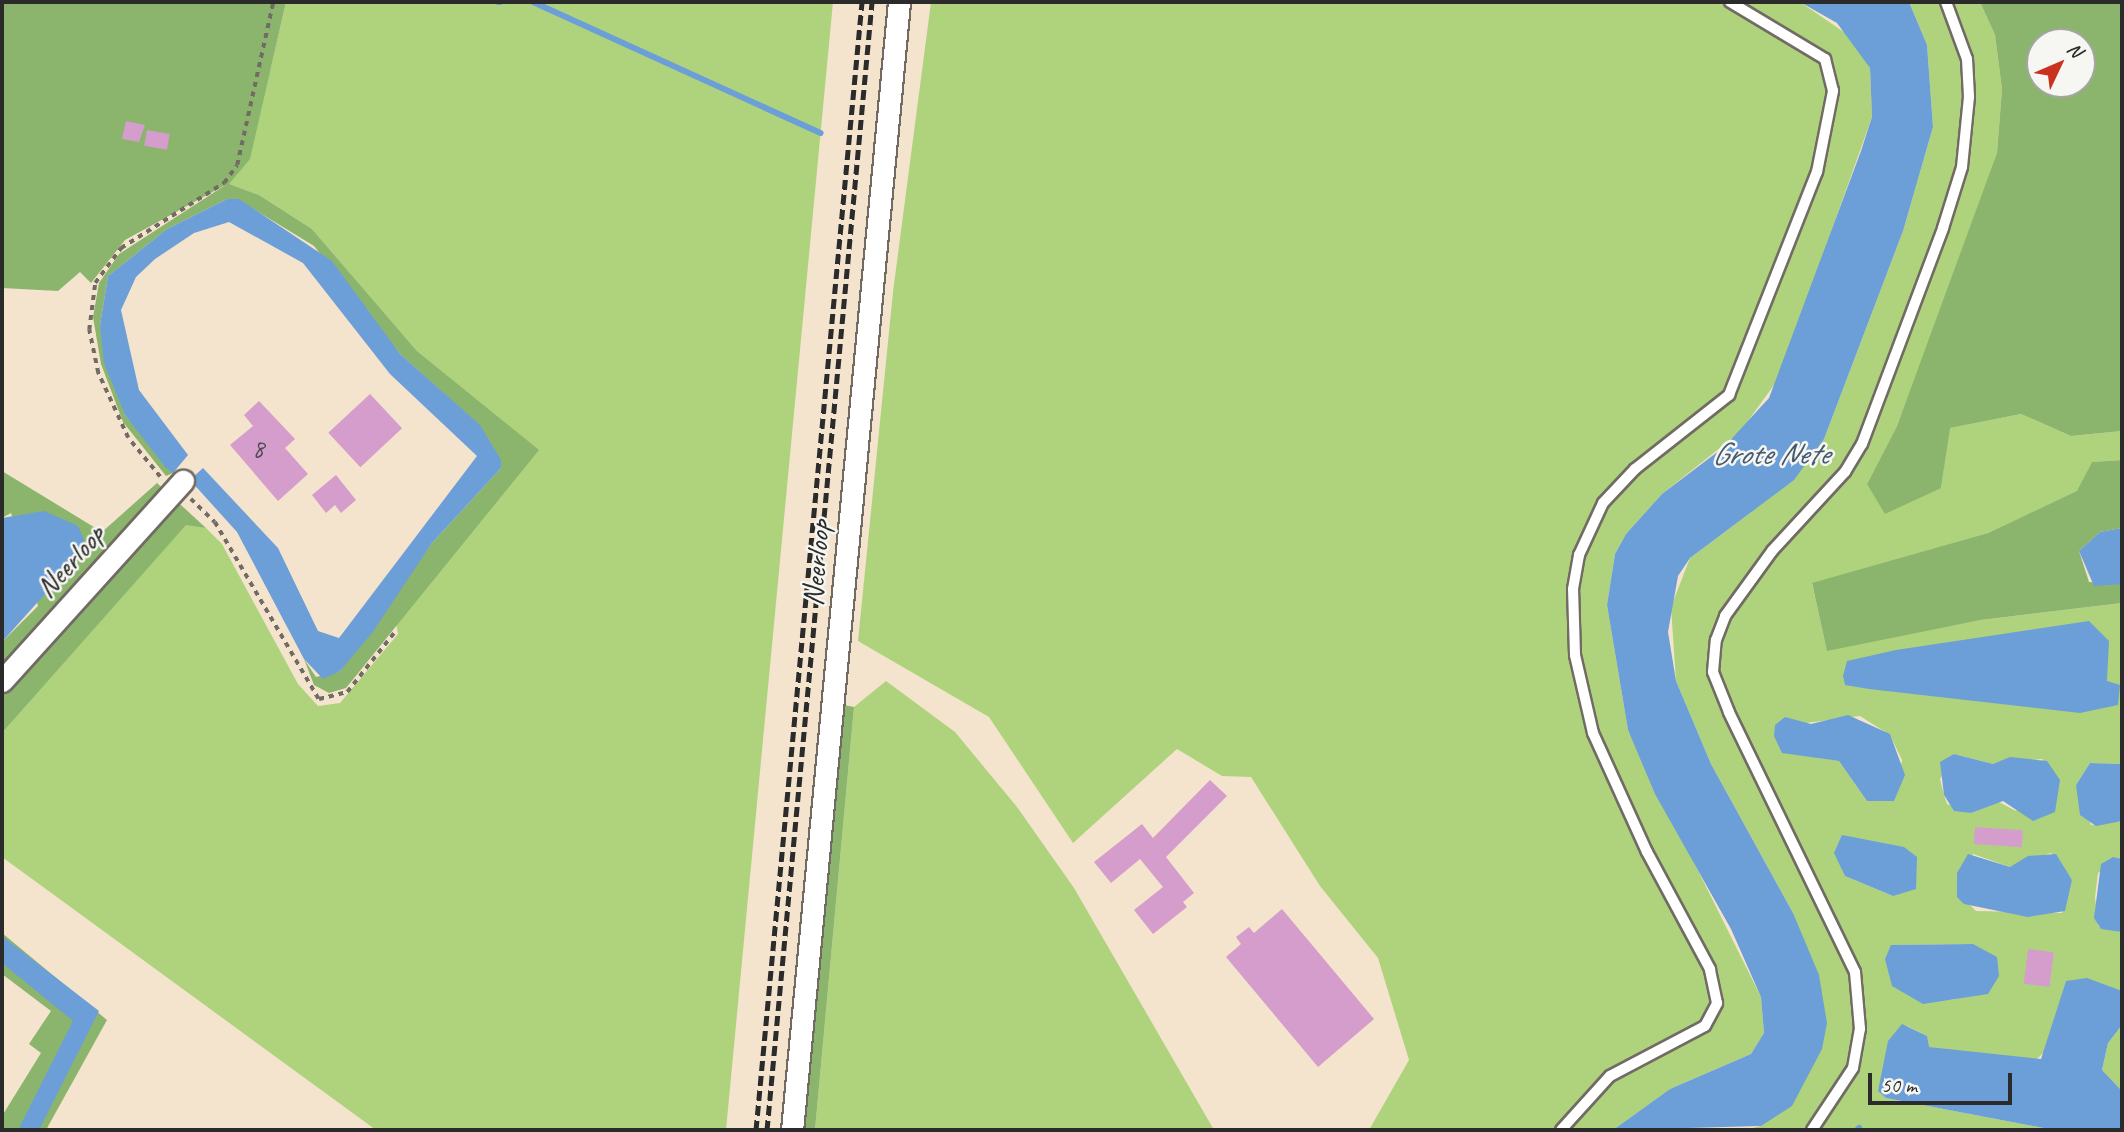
<!DOCTYPE html>
<style>
body{margin:0}
#map{position:relative;width:2124px;height:1132px;overflow:hidden;background:#f4e3cd;font-family:Caveat,sans-serif}
div>[style]{position:absolute}
[style*='--x']{left:calc(var(--x)*1px);top:calc(var(--y)*1px);width:calc(var(--w)*1px);rotate:calc(var(--a)*1deg)}
.green>*{inset:0;background:#afd37d}
.forest>*{inset:0;background:#8bb56c}
.water>*{inset:0;background:#6c9ed7}
.stream>*{height:6px;margin:-3px;padding:0 3px;transform-origin:3px;border-radius:3px;background:#6c9ed7}
.building>*{inset:0;background:#d49dcb;transform-origin:0 0}
.path>*{height:3.5px;margin-top:-1.75px;transform-origin:0;background:repeating-linear-gradient(90deg,#716b64 0 5px,transparent 0 10px)}
.roads{filter:drop-shadow(2px 0 #716b64) drop-shadow(-2px 0 #716b64) drop-shadow(0 2px #716b64) drop-shadow(0 -2px #716b64)}
.service>*{height:10px;margin:-5px;padding:0 5px;transform-origin:5px;border-radius:5px;background:#fff}
.minor>*{height:21px;margin:-10.5px;padding:0 10.5px;transform-origin:10.5px;border-radius:10.5px;background:#fff}
.rail>*{height:5px;margin-top:-2.5px;transform-origin:0;background:repeating-linear-gradient(90deg,#2b2b2b 0 10px,transparent 0 15px)}
span{translate:-50% -50%;white-space:nowrap;text-align:center;line-height:1.15;-webkit-text-stroke:5px #f6f6f2;paint-order:stroke}
.number-label{font-size:26px;color:#554853}
.number-label span{-webkit-text-stroke-width:0}
.street-label{font-size:30px;color:#2b2b2b}
.water-label{font-size:32px;color:#455970;font-style:italic}
.frame{position:absolute;inset:0;border:4px solid #2b2b2b;pointer-events:none}
.north{position:absolute;left:2026px;top:28px;width:70px;height:70px;box-sizing:border-box;background:#f6f6f2;border:2px solid #a5a5a2;border-radius:50%;rotate:46deg;font-size:19px;font-weight:700;line-height:28px;text-align:center;color:#2b2b2b}
.north::after{content:'';display:block;margin:auto;width:24px;height:32px;background:#c8321e;clip-path:polygon(50% 0,100% 100%,50% 72%,0 100%)}
.scale{position:absolute;left:1868px;top:1073px;width:144px;height:32px;box-sizing:border-box;border:4px solid #2b2b2b;border-top:0;padding-left:9px;font-size:21px;line-height:24px;white-space:nowrap;color:#2b2b2b;-webkit-text-stroke:5px #f6f6f2;paint-order:stroke}
</style>
<div id="map">
<div class="green">
<i style="clip-path:polygon(286px 2px,833px 2px,726px 1130px,376px 1130px,2px 857px,2px 733px,186px 524px,206px 528px,222px 544px,298px 684px,318px 706px,340px 703px,398px 634px,396px 623px,538px 450px,417px 351px,312px 229px,259px 195px,228px 184px,271px 67px)"></i>
<i style="clip-path:polygon(931px 2px,1800px 2px,1854px 39px,1870px 68px,1872px 117px,1779px 378px,1740px 432px,1662px 494px,1626px 534px,1615px 554px,1607px 605px,1628px 730px,1761px 997px,1764px 1033px,1751px 1054px,1670px 1089px,1613px 1130px,1369px 1130px,1409px 1060px,1378px 958px,1320px 886px,1251px 777px,1222px 776px,1177px 749px,1073px 843px,989px 717px,858px 641px,893px 292px)"></i>
<i style="clip-path:polygon(evenodd,1909px 2px,1980px 2px,1995px 35px,2002px 89px,1997px 153px,1967px 242px,1897px 426px,1867px 484px,1941px 488px,1949px 428px,2021px 414px,2071px 436px,2122px 431px,2122px 460px,2092px 462px,2078px 491px,1988px 533px,1812px 584px,1827px 650px,1981px 620px,2122px 603px,2122px 764px,2090px 763px,2076px 785px,2091px 825px,2122px 821px,2122px 859px,2098px 873px,2095px 897px,2098px 926px,2122px 932px,2122px 991px,2066px 981px,2047px 1049px,2034px 1062px,1928px 1047px,1927px 1036px,1907px 1026px,1878px 1090px,1886px 1098px,2054px 1130px,1744px 1130px,1761px 1126px,1793px 913px,1711px 764px,1676px 681px,1671px 607px,1690px 558px,1751px 512px,1824px 439px,1903px 231px,1933px 127px,1927px 45px,1909px 2px,1860px 716px,1890px 735px,1902px 760px,1894px 801px,1867px 801px,1839px 761px,1782px 752px,1779px 743px,1798px 724px,1860px 716px,1909px 2px,1954px 754px,1993px 764px,2043px 759px,2016px 811px,1997px 801px,1971px 813px,1947px 804px,1944px 795px,1940px 779px,1954px 754px,1909px 2px,1883px 843px,1891px 848px,1893px 896px,1845px 876px,1841px 862px,1883px 843px,1909px 2px,2051px 853px,2072px 880px,2062px 913px,1976px 911px,1957px 892px,1973px 854px,2010px 867px,2051px 853px,1909px 2px,1973px 944px,1957px 999px,1936px 1001px,1897px 945px,1973px 944px)"></i>
<i style="clip-path:polygon(886px 681px,955px 732px,1017px 807px,1074px 888px,1214px 1130px,815px 1130px,854px 707px)"></i>
<i style="clip-path:polygon(2122px 1025px,2122px 1091px,2102px 1070px,2108px 1043px)"></i>
</div>
<div class="forest">
<i style="clip-path:polygon(2px 2px,286px 2px,250px 159px,229px 184px,259px 195px,312px 229px,417px 351px,539px 450px,346px 688px,329px 693px,314px 685px,304px 659px,316px 677px,340px 671px,432px 543px,501px 468px,480px 426px,400px 354px,314px 246px,239px 200px,227px 199px,167px 229px,108px 276px,100px 325px,125px 415px,173px 473px,166px 476px,123px 422px,101px 364px,93px 317px,99px 283px,119px 254px,227px 184px,125px 240px,91px 283px,80px 272px,58px 291px,2px 288px)"></i>
<i style="clip-path:polygon(evenodd,1980px 2px,2122px 2px,2122px 431px,2071px 436px,2021px 414px,1950px 428px,1941px 488px,1885px 514px,1867px 484px,1897px 426px,1997px 153px,2002px 89px,1995px 35px,1980px 2px,2082px 42px,2082px 84px,2040px 84px,2040px 42px,2082px 42px)"></i>
<i style="clip-path:polygon(2122px 460px,2122px 528px,2100px 532px,2079px 551px,2089px 582px,2122px 584px,2122px 603px,1981px 620px,1827px 651px,1812px 583px,1988px 533px,2077px 491px,2092px 462px)"></i>
<i style="clip-path:polygon(2px 471px,102px 532px,157px 483px,206px 528px,186px 525px,2px 733px,2px 642px,38px 606px,11px 513px,2px 518px)"></i>
<i style="clip-path:polygon(839px 704px,854px 707px,815px 1130px,797px 1130px)"></i>
<i style="clip-path:polygon(2px 933px,107px 1020px,46px 1130px,2px 1130px,2px 1116px,41px 1053px,29px 1044px,51px 1011px,2px 974px)"></i>
</div>
<div class="water">
<i style="clip-path:polygon(1800px 2px,1909px 2px,1927px 45px,1933px 127px,1903px 231px,1824px 439px,1794px 480px,1690px 558px,1678px 576px,1668px 632px,1676px 681px,1711px 764px,1793px 913px,1819px 975px,1827px 1023px,1822px 1049px,1792px 1106px,1761px 1126px,1613px 1130px,1670px 1089px,1751px 1054px,1764px 1033px,1761px 997px,1731px 929px,1655px 794px,1628px 730px,1607px 605px,1615px 554px,1626px 534px,1662px 494px,1724px 447px,1769px 398px,1861px 151px,1872px 117px,1870px 68px,1837px 23px)"></i>
<i style="clip-path:polygon(227px 199px,239px 199px,332px 261px,400px 354px,480px 425px,501px 460px,501px 468px,432px 543px,372px 633px,340px 671px,323px 679px,304px 659px,237px 532px,190px 480px,203px 468px,278px 548px,318px 631px,339px 638px,477px 456px,390px 374px,303px 263px,229px 222px,194px 233px,155px 259px,136px 277px,121px 310px,139px 390px,188px 455px,173px 473px,166px 468px,125px 415px,104px 363px,100px 325px,108px 276px,167px 229px)"></i>
<i style="clip-path:polygon(44px 511px,78px 526px,87px 547px,2px 642px,2px 518px)"></i>
<i style="clip-path:polygon(2122px 528px,2122px 584px,2094px 586px,2079px 551px,2100px 532px)"></i>
<i style="clip-path:polygon(2089px 621px,2109px 641px,2107px 681px,2120px 685px,2118px 705px,2080px 713px,1869px 689px,1845px 685px,1843px 676px,1847px 661px,1896px 650px)"></i>
<i style="clip-path:polygon(1848px 715px,1890px 734px,1905px 775px,1894px 801px,1867px 801px,1839px 761px,1782px 753px,1774px 736px,1775px 725px,1785px 717px,1811px 724px)"></i>
<i style="clip-path:polygon(1954px 754px,1993px 764px,2010px 757px,2047px 761px,2060px 780px,2055px 812px,2033px 821px,2003px 801px,1971px 813px,1954px 811px,1944px 795px,1940px 762px)"></i>
<i style="clip-path:polygon(2090px 763px,2122px 764px,2122px 821px,2096px 826px,2080px 815px,2076px 785px)"></i>
<i style="clip-path:polygon(1842px 835px,1904px 847px,1917px 857px,1916px 889px,1893px 896px,1845px 876px,1834px 853px)"></i>
<i style="clip-path:polygon(1968px 854px,2010px 867px,2028px 856px,2056px 854px,2072px 880px,2065px 911px,2028px 917px,1964px 904px,1957px 897px,1957px 873px)"></i>
<i style="clip-path:polygon(2113px 857px,2122px 859px,2122px 932px,2101px 929px,2094px 918px,2101px 864px)"></i>
<i style="clip-path:polygon(2px 936px,99px 1011px,39px 1130px,18px 1130px,73px 1021px,2px 963px)"></i>
<i style="clip-path:polygon(1973px 944px,1997px 957px,1999px 976px,1988px 994px,1923px 1004px,1892px 986px,1885px 959px,1891px 945px)"></i>
<i style="clip-path:polygon(2087px 978px,2122px 991px,2122px 1025px,2108px 1043px,2102px 1070px,2122px 1091px,2122px 1130px,2054px 1130px,1886px 1098px,1878px 1091px,1888px 1041px,1902px 1024px,1927px 1036px,1929px 1047px,2041px 1059px,2066px 981px)"></i>
</div>
<div class="stream">
<i style="--x:498;--y:2;--w:2;--a:0"></i>
<i style="--x:533;--y:2;--w:316;--a:24.5"></i>
<i style="--x:1857;--y:1130;--w:3;--a:-45"></i>
</div>
<div class="building">
<i style="clip-path:polygon(126px 121px,145px 125px,139px 142px,122px 139px)"></i>
<i style="left:147px;top:130px;width:23px;height:16px;rotate:10deg"></i>
<i style="left:370px;top:394px;width:47px;height:57px;rotate:47deg"></i>
<i style="clip-path:polygon(259px 401px,295px 439px,285px 448px,308px 474px,278px 501px,230px 445px,253px 426px,244px 415px)"></i>
<i style="clip-path:polygon(336px 475px,356px 500px,341px 513px,335px 505px,326px 513px,312px 495px)"></i>
<i style="clip-path:polygon(1210px 780px,1227px 796px,1166px 857px,1194px 893px,1183px 902px,1187px 907px,1153px 934px,1134px 910px,1163px 887px,1140px 859px,1111px 883px,1094px 862px,1142px 824px,1153px 838px)"></i>
<i style="left:1975px;top:827px;width:48px;height:17px;rotate:4deg"></i>
<i style="clip-path:polygon(1282px 909px,1374px 1019px,1318px 1067px,1226px 957px,1241px 944px,1236px 937px,1249px 927px,1254px 933px)"></i>
<i style="left:2028px;top:949px;width:26px;height:35px;rotate:7deg"></i>
</div>
<div class="path">
<i style="--x:160;--y:477;--w:50;--a:-129.4"></i>
<i style="--x:128;--y:438;--w:72;--a:-114.8"></i>
<i style="--x:98;--y:373;--w:44;--a:-101.8"></i>
<i style="--x:89;--y:330;--w:47;--a:-82.7"></i>
<i style="--x:95;--y:283;--w:44;--a:-53.4"></i>
<i style="--x:121;--y:248;--w:122;--a:-32.3"></i>
<i style="--x:224;--y:183;--w:22;--a:-54"></i>
<i style="--x:237;--y:165;--w:167;--a:-77.5"></i>
<i style="--x:191;--y:499;--w:33;--a:44"></i>
<i style="--x:215;--y:522;--w:205;--a:59.6"></i>
<i style="--x:319;--y:699;--w:29;--a:-14"></i>
<i style="--x:347;--y:692;--w:75;--a:-51.5"></i>
</div>
<div class="roads">
<div class="service">
<i style="--x:1561;--y:1130;--w:73;--a:-47.8"></i>
<i style="--x:1610;--y:1076;--w:107;--a:-27.8"></i>
<i style="--x:1705;--y:1026;--w:26;--a:-62"></i>
<i style="--x:1717;--y:1003;--w:35;--a:-102"></i>
<i style="--x:1710;--y:969;--w:133;--a:-118.3"></i>
<i style="--x:1647;--y:852;--w:131;--a:-114.4"></i>
<i style="--x:1593;--y:733;--w:80;--a:-103"></i>
<i style="--x:1575;--y:655;--w:66;--a:-91.7"></i>
<i style="--x:1573;--y:589;--w:35;--a:-80"></i>
<i style="--x:1579;--y:555;--w:57;--a:-65.2"></i>
<i style="--x:1603;--y:503;--w:47;--a:-46.7"></i>
<i style="--x:1635;--y:469;--w:120;--a:-38.2"></i>
<i style="--x:1729;--y:395;--w:240;--a:-68.5"></i>
<i style="--x:1817;--y:172;--w:83;--a:-78.8"></i>
<i style="--x:1833;--y:91;--w:33;--a:-104"></i>
<i style="--x:1825;--y:59;--w:111;--a:-149"></i>
<i style="--x:1812;--y:1130;--w:74;--a:-56.5"></i>
<i style="--x:1853;--y:1068;--w:40;--a:-80"></i>
<i style="--x:1860;--y:1029;--w:57;--a:-95"></i>
<i style="--x:1855;--y:972;--w:289;--a:-115.9"></i>
<i style="--x:1729;--y:712;--w:43;--a:-111.8"></i>
<i style="--x:1713;--y:672;--w:32;--a:-85"></i>
<i style="--x:1716;--y:640;--w:26;--a:-69"></i>
<i style="--x:1725;--y:616;--w:80;--a:-54.1"></i>
<i style="--x:1772;--y:551;--w:108;--a:-47.3"></i>
<i style="--x:1845;--y:472;--w:33;--a:-59"></i>
<i style="--x:1862;--y:444;--w:231;--a:-69.4"></i>
<i style="--x:1943;--y:228;--w:64;--a:-72.7"></i>
<i style="--x:1962;--y:167;--w:70;--a:-84.3"></i>
<i style="--x:1969;--y:97;--w:38;--a:-93"></i>
<i style="--x:1967;--y:59;--w:61;--a:-110.2"></i>
</div>
<div class="minor">
<i style="--x:2;--y:681;--w:270;--a:-47.9"></i>
<i style="--x:792;--y:1130;--w:1133;--a:-84.58"></i>
</div>
</div>
<div class="rail">
<i style="--x:756;--y:1130;--w:1133;--a:-84.63"></i>
<i style="--x:767;--y:1130;--w:1133;--a:-84.68"></i>
</div>
<div class="number-label">
<span style="left:258px;top:449px">8</span>
</div>
<div class="street-label">
<span style="left:70px;top:561px;rotate:-48deg">Neerloop</span>
<span style="left:816px;top:563px;rotate:-85deg">Neerloop</span>
</div>
<div class="water-label">
<span style="left:1770px;top:454px">Grote Nete</span>
</div>
<div class="frame"></div>
<div class="north">N</div>
<div class="scale">50 m</div>
</div>
